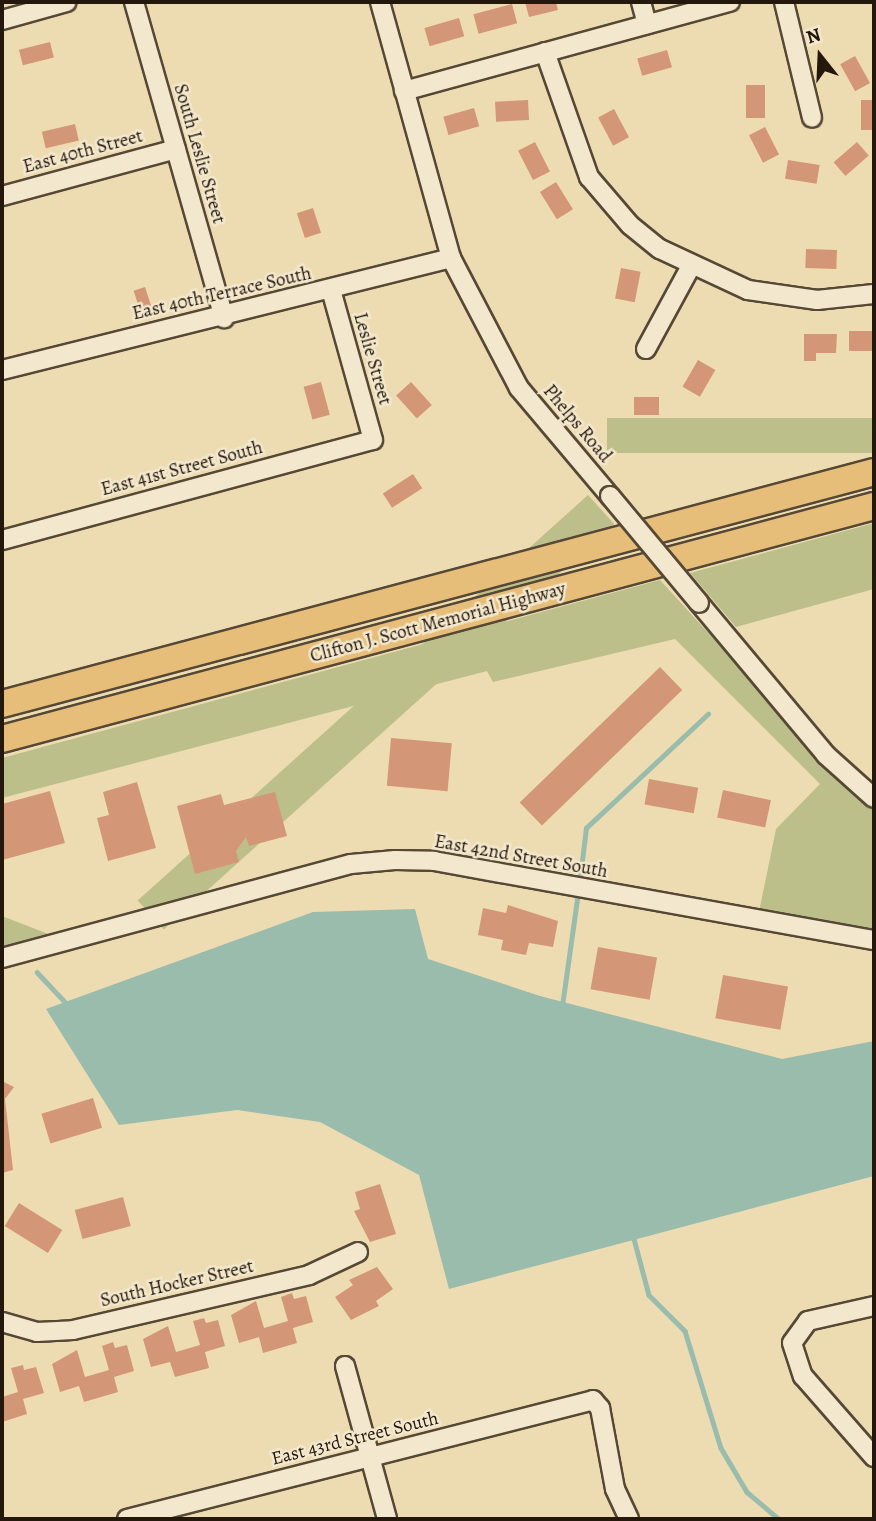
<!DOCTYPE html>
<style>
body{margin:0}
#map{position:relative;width:876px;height:1521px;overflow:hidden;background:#eddcb2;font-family:Alegreya,serif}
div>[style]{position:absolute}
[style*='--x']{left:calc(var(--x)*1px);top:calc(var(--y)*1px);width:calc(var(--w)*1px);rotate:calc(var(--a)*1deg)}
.green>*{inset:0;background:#bcbf8a;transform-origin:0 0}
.water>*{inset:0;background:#99bcac}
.stream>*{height:4.5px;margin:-2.25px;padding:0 2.25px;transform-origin:2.25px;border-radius:2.25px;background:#99bcac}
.building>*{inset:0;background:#d39777;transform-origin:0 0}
.roads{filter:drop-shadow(2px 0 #564835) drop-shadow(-2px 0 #564835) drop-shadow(0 2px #564835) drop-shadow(0 -2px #564835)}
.minor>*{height:18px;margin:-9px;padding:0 9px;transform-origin:9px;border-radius:9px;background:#f3e8cd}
.highway>*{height:26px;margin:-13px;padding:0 13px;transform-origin:13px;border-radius:13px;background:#e6be79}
.bridges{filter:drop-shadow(2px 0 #564835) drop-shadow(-2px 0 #564835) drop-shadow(0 2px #564835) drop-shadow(0 -2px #564835)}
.minor-bridge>*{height:18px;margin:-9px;padding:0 9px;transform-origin:9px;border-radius:9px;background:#f3e8cd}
span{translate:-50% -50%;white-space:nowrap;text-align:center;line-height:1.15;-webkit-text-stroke:5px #f3e8cd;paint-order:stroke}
.street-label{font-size:19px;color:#24170b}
.frame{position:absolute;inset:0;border:4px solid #24170b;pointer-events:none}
.north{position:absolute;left:785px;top:21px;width:70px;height:70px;-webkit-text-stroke:5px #f3e8cd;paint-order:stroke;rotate:342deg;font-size:19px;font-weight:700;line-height:28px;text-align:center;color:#24170b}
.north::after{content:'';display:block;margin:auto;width:24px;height:32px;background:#24170b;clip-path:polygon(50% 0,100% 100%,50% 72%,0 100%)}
</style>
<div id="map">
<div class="green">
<i style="left:874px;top:418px;width:35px;height:267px;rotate:90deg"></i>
<i style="left:588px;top:495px;width:39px;height:606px;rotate:48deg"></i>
<i style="clip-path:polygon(874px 523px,874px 589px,736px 627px,690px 573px)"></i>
<i style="clip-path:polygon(660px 580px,825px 761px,874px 803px,874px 932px,759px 912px,776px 829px,820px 784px,675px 639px,493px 682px,487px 671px,2px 798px,2px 758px)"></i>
<i style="clip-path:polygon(2px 916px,51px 935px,2px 948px)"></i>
</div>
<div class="water">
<i style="clip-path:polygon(415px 909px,428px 959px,540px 996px,782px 1059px,874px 1041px,874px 1176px,449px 1289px,419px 1175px,320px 1122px,237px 1110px,119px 1125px,46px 1009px,313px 912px)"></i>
</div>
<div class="stream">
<i style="--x:580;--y:877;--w:49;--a:-83"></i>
<i style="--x:586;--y:828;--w:167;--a:-43.1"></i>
<i style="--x:37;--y:972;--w:45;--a:46.8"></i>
<i style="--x:562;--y:1006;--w:108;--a:-82"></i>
<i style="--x:633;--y:1235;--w:62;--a:75.1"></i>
<i style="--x:649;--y:1295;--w:51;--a:45"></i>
<i style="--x:685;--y:1331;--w:122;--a:72.9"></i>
<i style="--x:721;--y:1448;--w:51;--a:59.4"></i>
<i style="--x:747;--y:1492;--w:42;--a:40.2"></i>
</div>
<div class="building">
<i style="clip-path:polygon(525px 2px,556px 2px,558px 10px,529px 17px)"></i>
<i style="left:512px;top:4px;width:20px;height:40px;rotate:75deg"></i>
<i style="left:459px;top:18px;width:19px;height:36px;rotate:74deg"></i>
<i style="left:50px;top:42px;width:16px;height:32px;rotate:76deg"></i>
<i style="left:667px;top:50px;width:18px;height:31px;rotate:74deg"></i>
<i style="left:855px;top:56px;width:31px;height:17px;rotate:61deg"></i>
<i style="left:746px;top:85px;width:19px;height:33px"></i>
<i style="left:528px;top:100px;width:20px;height:33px;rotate:87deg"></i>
<i style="left:861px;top:100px;width:13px;height:30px"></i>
<i style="left:474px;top:108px;width:19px;height:32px;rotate:74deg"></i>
<i style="left:614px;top:109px;width:32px;height:18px;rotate:62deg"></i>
<i style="left:75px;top:124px;width:17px;height:34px;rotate:77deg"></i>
<i style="left:765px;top:127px;width:31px;height:18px;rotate:63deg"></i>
<i style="left:535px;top:142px;width:33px;height:19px;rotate:63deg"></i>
<i style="left:857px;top:142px;width:18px;height:31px;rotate:49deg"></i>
<i style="left:788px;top:160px;width:32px;height:19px;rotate:9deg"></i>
<i style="left:556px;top:182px;width:32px;height:19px;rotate:58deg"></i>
<i style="left:313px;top:208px;width:26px;height:17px;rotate:72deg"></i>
<i style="left:806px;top:249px;width:31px;height:19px;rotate:2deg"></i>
<i style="left:621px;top:268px;width:20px;height:31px;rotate:11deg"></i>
<i style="left:145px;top:287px;width:20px;height:12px;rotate:72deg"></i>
<i style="left:874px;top:331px;width:20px;height:25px;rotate:90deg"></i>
<i style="clip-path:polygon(804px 334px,837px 334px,836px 353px,816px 353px,816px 361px,804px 361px)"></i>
<i style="left:698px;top:360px;width:20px;height:31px;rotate:30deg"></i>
<i style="left:321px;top:382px;width:34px;height:18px;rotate:75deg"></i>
<i style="left:411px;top:382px;width:31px;height:20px;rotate:48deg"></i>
<i style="left:634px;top:397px;width:25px;height:18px"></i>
<i style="left:413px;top:474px;width:17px;height:36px;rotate:57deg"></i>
<i style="left:660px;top:667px;width:32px;height:195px;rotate:46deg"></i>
<i style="left:391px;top:738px;width:61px;height:48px;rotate:5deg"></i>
<i style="left:649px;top:779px;width:50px;height:26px;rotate:10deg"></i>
<i style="clip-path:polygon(137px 782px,156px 848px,108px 861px,97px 818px,109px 815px,103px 792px)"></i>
<i style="left:723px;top:790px;width:49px;height:28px;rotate:12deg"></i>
<i style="clip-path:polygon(50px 791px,65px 843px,2px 860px,2px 804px)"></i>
<i style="clip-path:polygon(275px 792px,287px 836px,249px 846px,246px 837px,236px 851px,239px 862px,195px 874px,177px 806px,221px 794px,224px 805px)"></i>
<i style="clip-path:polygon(508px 905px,558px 921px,553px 947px,529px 943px,526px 955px,501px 950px,503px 940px,478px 935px,483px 908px,506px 913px)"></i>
<i style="left:598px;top:947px;width:60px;height:43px;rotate:10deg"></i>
<i style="left:723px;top:975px;width:66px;height:44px;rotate:10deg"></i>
<i style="clip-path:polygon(2px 1081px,14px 1087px,5px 1099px,13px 1170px,2px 1173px)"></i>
<i style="left:93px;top:1098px;width:31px;height:54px;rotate:73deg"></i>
<i style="clip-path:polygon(380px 1184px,396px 1234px,370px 1242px,354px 1211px,360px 1209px,355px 1192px)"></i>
<i style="left:123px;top:1197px;width:30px;height:50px;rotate:75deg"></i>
<i style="left:19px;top:1203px;width:51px;height:27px;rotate:32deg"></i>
<i style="clip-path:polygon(377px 1267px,393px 1289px,376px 1301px,379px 1306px,351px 1320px,335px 1297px,353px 1285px,349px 1280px)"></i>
<i style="clip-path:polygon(292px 1293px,294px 1299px,306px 1296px,313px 1322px,293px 1328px,297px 1343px,263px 1353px,259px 1337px,239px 1343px,231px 1315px,256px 1301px,264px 1328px,288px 1321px,281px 1297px)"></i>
<i style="clip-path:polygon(204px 1318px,206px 1323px,218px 1320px,225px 1346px,205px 1352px,209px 1368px,175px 1377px,170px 1362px,151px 1367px,143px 1339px,168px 1326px,176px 1352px,200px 1345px,193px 1321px)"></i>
<i style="clip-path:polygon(113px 1342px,115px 1348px,127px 1345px,134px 1371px,114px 1377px,118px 1392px,84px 1402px,79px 1386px,60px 1392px,52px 1364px,77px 1350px,85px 1377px,109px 1370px,102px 1346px)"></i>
<i style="clip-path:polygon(23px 1365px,24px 1370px,36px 1367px,44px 1393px,23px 1399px,27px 1414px,2px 1422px,2px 1397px,18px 1392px,11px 1368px)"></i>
</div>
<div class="roads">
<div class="minor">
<i style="--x:134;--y:2;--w:329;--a:74.1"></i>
<i style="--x:380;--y:2;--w:266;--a:74.5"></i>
<i style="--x:451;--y:258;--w:147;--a:62.4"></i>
<i style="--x:519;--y:388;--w:141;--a:49.9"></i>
<i style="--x:641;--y:2;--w:23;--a:75"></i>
<i style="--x:784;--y:2;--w:119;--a:76.4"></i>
<i style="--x:2;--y:20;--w:67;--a:-15.5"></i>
<i style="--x:545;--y:52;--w:133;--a:70.6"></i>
<i style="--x:589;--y:177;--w:63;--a:49.5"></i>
<i style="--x:630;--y:225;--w:38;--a:39"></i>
<i style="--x:660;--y:249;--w:97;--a:25"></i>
<i style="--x:748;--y:290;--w:70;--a:8.2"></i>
<i style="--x:817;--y:300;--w:57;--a:-6"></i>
<i style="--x:404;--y:91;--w:338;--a:-15.3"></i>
<i style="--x:2;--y:196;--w:180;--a:-15.1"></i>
<i style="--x:646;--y:349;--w:92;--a:-61.5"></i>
<i style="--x:2;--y:370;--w:463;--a:-14"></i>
<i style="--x:2;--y:540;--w:384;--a:-15.1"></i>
<i style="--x:373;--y:440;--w:156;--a:-105.6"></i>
<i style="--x:699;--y:603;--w:198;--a:50.1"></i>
<i style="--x:826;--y:755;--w:64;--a:41.9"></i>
<i style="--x:2;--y:958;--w:361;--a:-15.1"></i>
<i style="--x:351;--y:864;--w:44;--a:-5.2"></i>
<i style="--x:395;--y:860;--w:39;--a:1"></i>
<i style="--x:434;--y:861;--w:447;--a:10.2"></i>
<i style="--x:874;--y:1306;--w:68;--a:167.2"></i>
<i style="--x:808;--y:1321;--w:27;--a:126"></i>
<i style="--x:792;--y:1343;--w:35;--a:72"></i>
<i style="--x:803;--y:1376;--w:108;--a:48.8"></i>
<i style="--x:2;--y:1322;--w:36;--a:16"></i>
<i style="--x:37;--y:1332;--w:36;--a:-3"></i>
<i style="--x:73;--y:1330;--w:242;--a:-13.1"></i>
<i style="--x:309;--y:1275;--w:54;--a:-25.1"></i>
<i style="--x:345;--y:1366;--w:159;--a:74.6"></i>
<i style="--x:127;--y:1519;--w:481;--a:-14.3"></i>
<i style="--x:593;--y:1400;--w:11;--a:49"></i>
<i style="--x:600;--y:1408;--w:82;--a:79.5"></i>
<i style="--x:615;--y:1489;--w:33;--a:65"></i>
</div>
<div class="highway">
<i style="--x:2;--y:704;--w:902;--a:-14.9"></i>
<i style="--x:2;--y:739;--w:903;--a:-14.96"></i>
</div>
</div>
<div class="bridges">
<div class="minor-bridge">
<i style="--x:610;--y:496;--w:139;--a:50.2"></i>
</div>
</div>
<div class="street-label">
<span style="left:83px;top:152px;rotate:-15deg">East 40th Street</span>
<span style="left:199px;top:154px;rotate:74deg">South Leslie Street</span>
<span style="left:222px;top:294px;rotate:-13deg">East 40th Terrace South</span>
<span style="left:372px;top:359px;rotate:74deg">Leslie Street</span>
<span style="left:577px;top:424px;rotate:50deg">Phelps Road</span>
<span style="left:182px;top:469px;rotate:-15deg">East 41st Street South</span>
<span style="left:438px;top:623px;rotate:-15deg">Clifton J. Scott Memorial Highway</span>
<span style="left:521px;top:857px;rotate:10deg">East 42nd Street South</span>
<span style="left:177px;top:1284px;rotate:-13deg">South Hocker Street</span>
<span style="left:355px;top:1439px;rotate:-14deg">East 43rd Street South</span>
</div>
<div class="frame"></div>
<div class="north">N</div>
</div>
